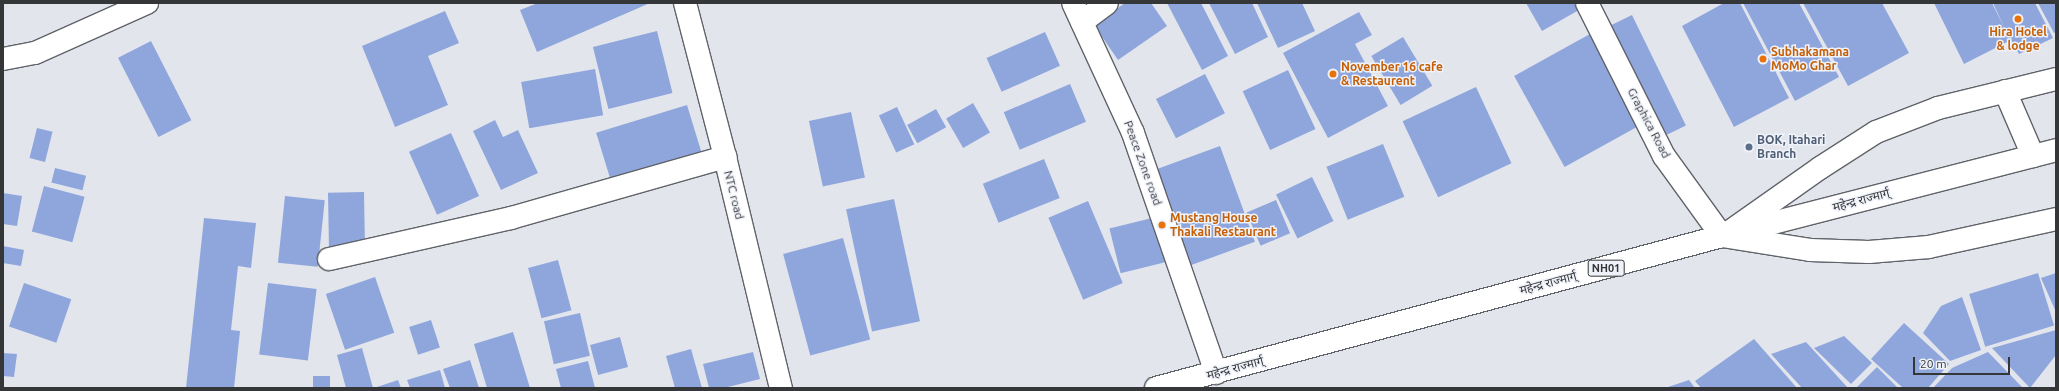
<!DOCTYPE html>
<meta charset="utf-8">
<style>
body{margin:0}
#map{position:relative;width:2059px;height:391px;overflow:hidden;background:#e2e5ec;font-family:Ubuntu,"Noto Sans Devanagari",sans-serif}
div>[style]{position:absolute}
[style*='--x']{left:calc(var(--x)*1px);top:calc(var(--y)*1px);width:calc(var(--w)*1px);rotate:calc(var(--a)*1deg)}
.building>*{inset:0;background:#8fa6dd;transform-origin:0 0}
.roads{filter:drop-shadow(1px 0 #606369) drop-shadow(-1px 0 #606369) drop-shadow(0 1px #606369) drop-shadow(0 -1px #606369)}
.street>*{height:22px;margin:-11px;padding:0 11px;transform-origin:11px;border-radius:11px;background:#fff}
.highway>*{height:22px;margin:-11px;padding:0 11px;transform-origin:11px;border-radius:11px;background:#fff}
.dots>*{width:11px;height:11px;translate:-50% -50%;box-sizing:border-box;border:2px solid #eff2f9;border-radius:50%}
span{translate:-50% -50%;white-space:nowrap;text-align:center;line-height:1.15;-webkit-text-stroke:3px #eff2f9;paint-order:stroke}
.shield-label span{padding:1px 3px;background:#eff2f9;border:1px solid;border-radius:3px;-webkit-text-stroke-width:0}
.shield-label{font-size:11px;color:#343638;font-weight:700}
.food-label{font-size:12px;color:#c56008;font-weight:700}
.left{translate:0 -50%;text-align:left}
.street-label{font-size:12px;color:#343638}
.service-label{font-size:12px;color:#4e5e75;font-weight:700}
.frame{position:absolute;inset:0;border:4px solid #343638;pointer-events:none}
.scale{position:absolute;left:1913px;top:357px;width:97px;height:18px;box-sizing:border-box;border:2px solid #343638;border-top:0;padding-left:5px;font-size:12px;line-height:14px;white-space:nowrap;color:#343638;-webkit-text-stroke:3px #eff2f9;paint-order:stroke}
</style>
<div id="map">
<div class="building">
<i style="clip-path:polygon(538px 3px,650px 3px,537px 52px,520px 10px)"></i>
<i style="clip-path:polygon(1125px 3px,1151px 3px,1167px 26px,1118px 60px,1094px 25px)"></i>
<i style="clip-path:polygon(1167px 3px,1201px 3px,1228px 56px,1202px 70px)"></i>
<i style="clip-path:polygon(1209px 3px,1252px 3px,1268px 37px,1235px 54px)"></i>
<i style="clip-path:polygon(1257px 3px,1302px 3px,1315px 31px,1278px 48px)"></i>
<i style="clip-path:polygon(1526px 3px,1584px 3px,1586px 6px,1542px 31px)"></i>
<i style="clip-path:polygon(1724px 3px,1740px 3px,1789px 98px,1734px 127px,1682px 26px)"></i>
<i style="clip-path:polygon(1743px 3px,1799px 3px,1839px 77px,1795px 101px)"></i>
<i style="clip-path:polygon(1803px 3px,1882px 3px,1909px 53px,1848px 86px)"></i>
<i style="clip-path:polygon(1934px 3px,1992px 3px,2005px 29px,1993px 3px,2035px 3px,2053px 38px,2019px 54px,2011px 40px,1964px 64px)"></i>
<i style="clip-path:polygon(2038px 3px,2056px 3px,2056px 32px,2054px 33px)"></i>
<i style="clip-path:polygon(445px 11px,459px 43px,428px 56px,448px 105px,395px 127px,362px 46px)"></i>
<i style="clip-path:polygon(1359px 12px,1372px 35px,1355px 44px,1388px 106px,1328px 138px,1283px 53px)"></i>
<i style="left:1632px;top:15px;width:123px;height:24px;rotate:64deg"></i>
<i style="left:1599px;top:29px;width:104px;height:97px;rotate:61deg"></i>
<i style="left:657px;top:31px;width:64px;height:66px;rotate:76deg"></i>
<i style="left:1045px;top:32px;width:37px;height:64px;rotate:66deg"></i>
<i style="left:1403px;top:37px;width:57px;height:37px;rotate:59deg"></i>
<i style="left:151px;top:41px;width:89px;height:37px;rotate:63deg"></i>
<i style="left:595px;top:69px;width:47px;height:75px;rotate:80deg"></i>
<i style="left:1288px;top:70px;width:65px;height:50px;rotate:65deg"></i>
<i style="left:1205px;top:74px;width:44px;height:55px;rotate:63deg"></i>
<i style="left:1070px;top:84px;width:41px;height:72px;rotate:67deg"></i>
<i style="left:1476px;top:87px;width:84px;height:81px;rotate:65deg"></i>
<i style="left:973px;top:103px;width:34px;height:31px;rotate:60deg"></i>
<i style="left:687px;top:105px;width:50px;height:95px;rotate:73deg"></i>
<i style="left:897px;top:107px;width:41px;height:20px;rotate:65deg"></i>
<i style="left:936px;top:109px;width:21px;height:33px;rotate:61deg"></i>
<i style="left:851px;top:112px;width:67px;height:43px;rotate:78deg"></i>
<i style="clip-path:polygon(495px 120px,503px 137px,518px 130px,538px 173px,501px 190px,473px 131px)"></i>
<i style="left:37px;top:128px;width:16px;height:31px;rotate:14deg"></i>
<i style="left:451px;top:133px;width:69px;height:46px;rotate:66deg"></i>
<i style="left:1383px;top:144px;width:57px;height:61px;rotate:68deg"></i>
<i style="left:1220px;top:146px;width:102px;height:72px;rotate:70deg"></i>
<i style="left:1044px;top:159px;width:42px;height:66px;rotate:68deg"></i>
<i style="left:55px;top:168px;width:32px;height:15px;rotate:14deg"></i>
<i style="left:1312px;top:177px;width:49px;height:40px;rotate:64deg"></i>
<i style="left:44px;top:186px;width:42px;height:47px;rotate:15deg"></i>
<i style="left:364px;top:192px;width:56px;height:36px;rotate:89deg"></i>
<i style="clip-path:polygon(3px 193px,22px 196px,17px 226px,3px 224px)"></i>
<i style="left:285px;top:196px;width:40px;height:67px;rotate:6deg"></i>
<i style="left:894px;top:199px;width:125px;height:49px;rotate:78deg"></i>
<i style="left:1276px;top:200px;width:36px;height:32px;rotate:67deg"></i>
<i style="left:1088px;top:201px;width:89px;height:43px;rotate:67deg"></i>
<i style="left:1156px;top:217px;width:46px;height:48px;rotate:76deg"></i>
<i style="clip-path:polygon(204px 218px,256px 223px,251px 268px,238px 266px,231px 330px,240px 331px,234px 388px,186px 388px)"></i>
<i style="left:843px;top:238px;width:105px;height:62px;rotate:75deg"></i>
<i style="clip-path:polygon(3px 246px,24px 250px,21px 266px,3px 263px)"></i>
<i style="left:558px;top:260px;width:52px;height:31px;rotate:75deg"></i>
<i style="left:2038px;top:273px;width:55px;height:72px;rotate:73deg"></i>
<i style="clip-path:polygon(2056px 273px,2056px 312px,2041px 278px)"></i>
<i style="left:375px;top:277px;width:59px;height:52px;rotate:71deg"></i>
<i style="left:24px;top:283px;width:50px;height:46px;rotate:19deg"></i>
<i style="left:268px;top:283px;width:49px;height:72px;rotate:7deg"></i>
<i style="clip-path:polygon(1962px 297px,1981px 350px,1950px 361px,1923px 333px,1941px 306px)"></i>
<i style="left:580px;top:313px;width:44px;height:37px;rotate:77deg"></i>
<i style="left:431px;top:320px;width:29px;height:23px;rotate:72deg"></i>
<i style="clip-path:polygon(1904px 323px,1949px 364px,1928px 388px,1903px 388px,1871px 359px)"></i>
<i style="clip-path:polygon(2056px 330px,2056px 355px,2030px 388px,1992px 348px)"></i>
<i style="clip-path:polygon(513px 332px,530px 388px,487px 388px,474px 344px)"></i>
<i style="clip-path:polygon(1844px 336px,1872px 363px,1851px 384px,1814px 348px)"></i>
<i style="left:620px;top:337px;width:31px;height:31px;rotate:75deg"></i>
<i style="clip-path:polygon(1754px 339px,1797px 388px,1701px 388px,1695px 381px)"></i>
<i style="clip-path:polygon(1806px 342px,1848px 388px,1802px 388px,1771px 354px)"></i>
<i style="clip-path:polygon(362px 348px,373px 388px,346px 388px,337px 355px)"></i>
<i style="clip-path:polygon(691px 349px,702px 388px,675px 388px,666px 356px)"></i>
<i style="clip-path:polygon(753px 352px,760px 379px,724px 388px,709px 388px,703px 364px)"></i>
<i style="clip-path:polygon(1988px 352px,2023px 388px,1933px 388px,1952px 368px)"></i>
<i style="clip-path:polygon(3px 353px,17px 354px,14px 377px,3px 376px)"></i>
<i style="clip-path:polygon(470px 360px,479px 388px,450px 388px,443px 369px)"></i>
<i style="clip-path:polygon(588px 361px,595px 388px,561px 388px,556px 369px)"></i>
<i style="clip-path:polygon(1877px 367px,1898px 388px,1856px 388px)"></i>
<i style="clip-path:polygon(440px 370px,445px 388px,410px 388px,407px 380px)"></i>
<i style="left:313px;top:376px;width:17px;height:12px"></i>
<i style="clip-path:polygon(398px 380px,401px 388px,374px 388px)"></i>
<i style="clip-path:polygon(1689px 380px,1695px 388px,1665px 388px)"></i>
</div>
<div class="roads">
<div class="street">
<i style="--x:685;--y:3;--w:159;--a:75.4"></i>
<i style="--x:725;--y:157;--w:238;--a:76.4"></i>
<i style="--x:1073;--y:3;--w:143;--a:65.2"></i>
<i style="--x:1133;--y:133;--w:254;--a:70.9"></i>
<i style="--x:1587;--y:3;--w:171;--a:63.3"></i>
<i style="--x:1664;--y:156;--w:99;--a:54.1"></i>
<i style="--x:1082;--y:22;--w:31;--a:-37"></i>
<i style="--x:3;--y:59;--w:33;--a:-11"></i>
<i style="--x:35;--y:53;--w:123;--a:-24.1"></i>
<i style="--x:2005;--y:91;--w:71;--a:66.7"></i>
<i style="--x:1725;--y:235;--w:116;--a:-35.2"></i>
<i style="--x:1820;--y:168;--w:67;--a:-32.7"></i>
<i style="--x:1876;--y:132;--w:66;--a:-21.2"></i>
<i style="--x:1938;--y:108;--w:122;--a:-13.8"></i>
<i style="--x:1722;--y:236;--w:89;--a:9"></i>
<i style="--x:1810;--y:250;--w:59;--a:1.9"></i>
<i style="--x:1869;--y:252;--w:60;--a:-4.8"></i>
<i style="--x:1929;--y:247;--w:130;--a:-12.4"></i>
<i style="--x:329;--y:259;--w:187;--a:-12.7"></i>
<i style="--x:511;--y:218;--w:223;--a:-15.9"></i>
</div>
<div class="highway">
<i style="--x:1156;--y:388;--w:586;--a:-15.03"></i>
<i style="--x:1722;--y:236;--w:345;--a:-14.4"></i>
</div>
</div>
<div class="dots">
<i style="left:2018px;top:19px;background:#e8710a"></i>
<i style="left:1763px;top:59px;background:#e8710a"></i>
<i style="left:1333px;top:74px;background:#e8710a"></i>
<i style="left:1749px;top:147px;background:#5c6f8a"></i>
<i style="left:1162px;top:225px;background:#e8710a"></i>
</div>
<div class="shield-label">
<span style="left:1606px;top:268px">NH01</span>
</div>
<div class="food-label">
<span style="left:2018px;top:39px">Hira Hotel<br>&amp; lodge</span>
<span class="left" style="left:1771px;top:59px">Subhakamana<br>MoMo Ghar</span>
<span class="left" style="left:1341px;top:74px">November 16 cafe<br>&amp; Restaurent</span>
<span class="left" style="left:1170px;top:225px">Mustang House<br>Thakali Restaurant</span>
</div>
<div class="street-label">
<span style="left:1649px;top:123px;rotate:62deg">Graphica Road</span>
<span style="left:1143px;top:163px;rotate:70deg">Peace Zone road</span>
<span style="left:734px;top:195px;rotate:76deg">NTC road</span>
<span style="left:1861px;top:200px;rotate:-15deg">महेन्द्र राज्मार्ग्</span>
<span style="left:1548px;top:283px;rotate:-15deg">महेन्द्र राज्मार्ग्</span>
<span style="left:1235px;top:368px;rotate:-15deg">महेन्द्र राज्मार्ग्</span>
</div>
<div class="service-label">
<span class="left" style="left:1757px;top:147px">BOK, Itahari<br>Branch</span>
</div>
<div class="frame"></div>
<div class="scale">20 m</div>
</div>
